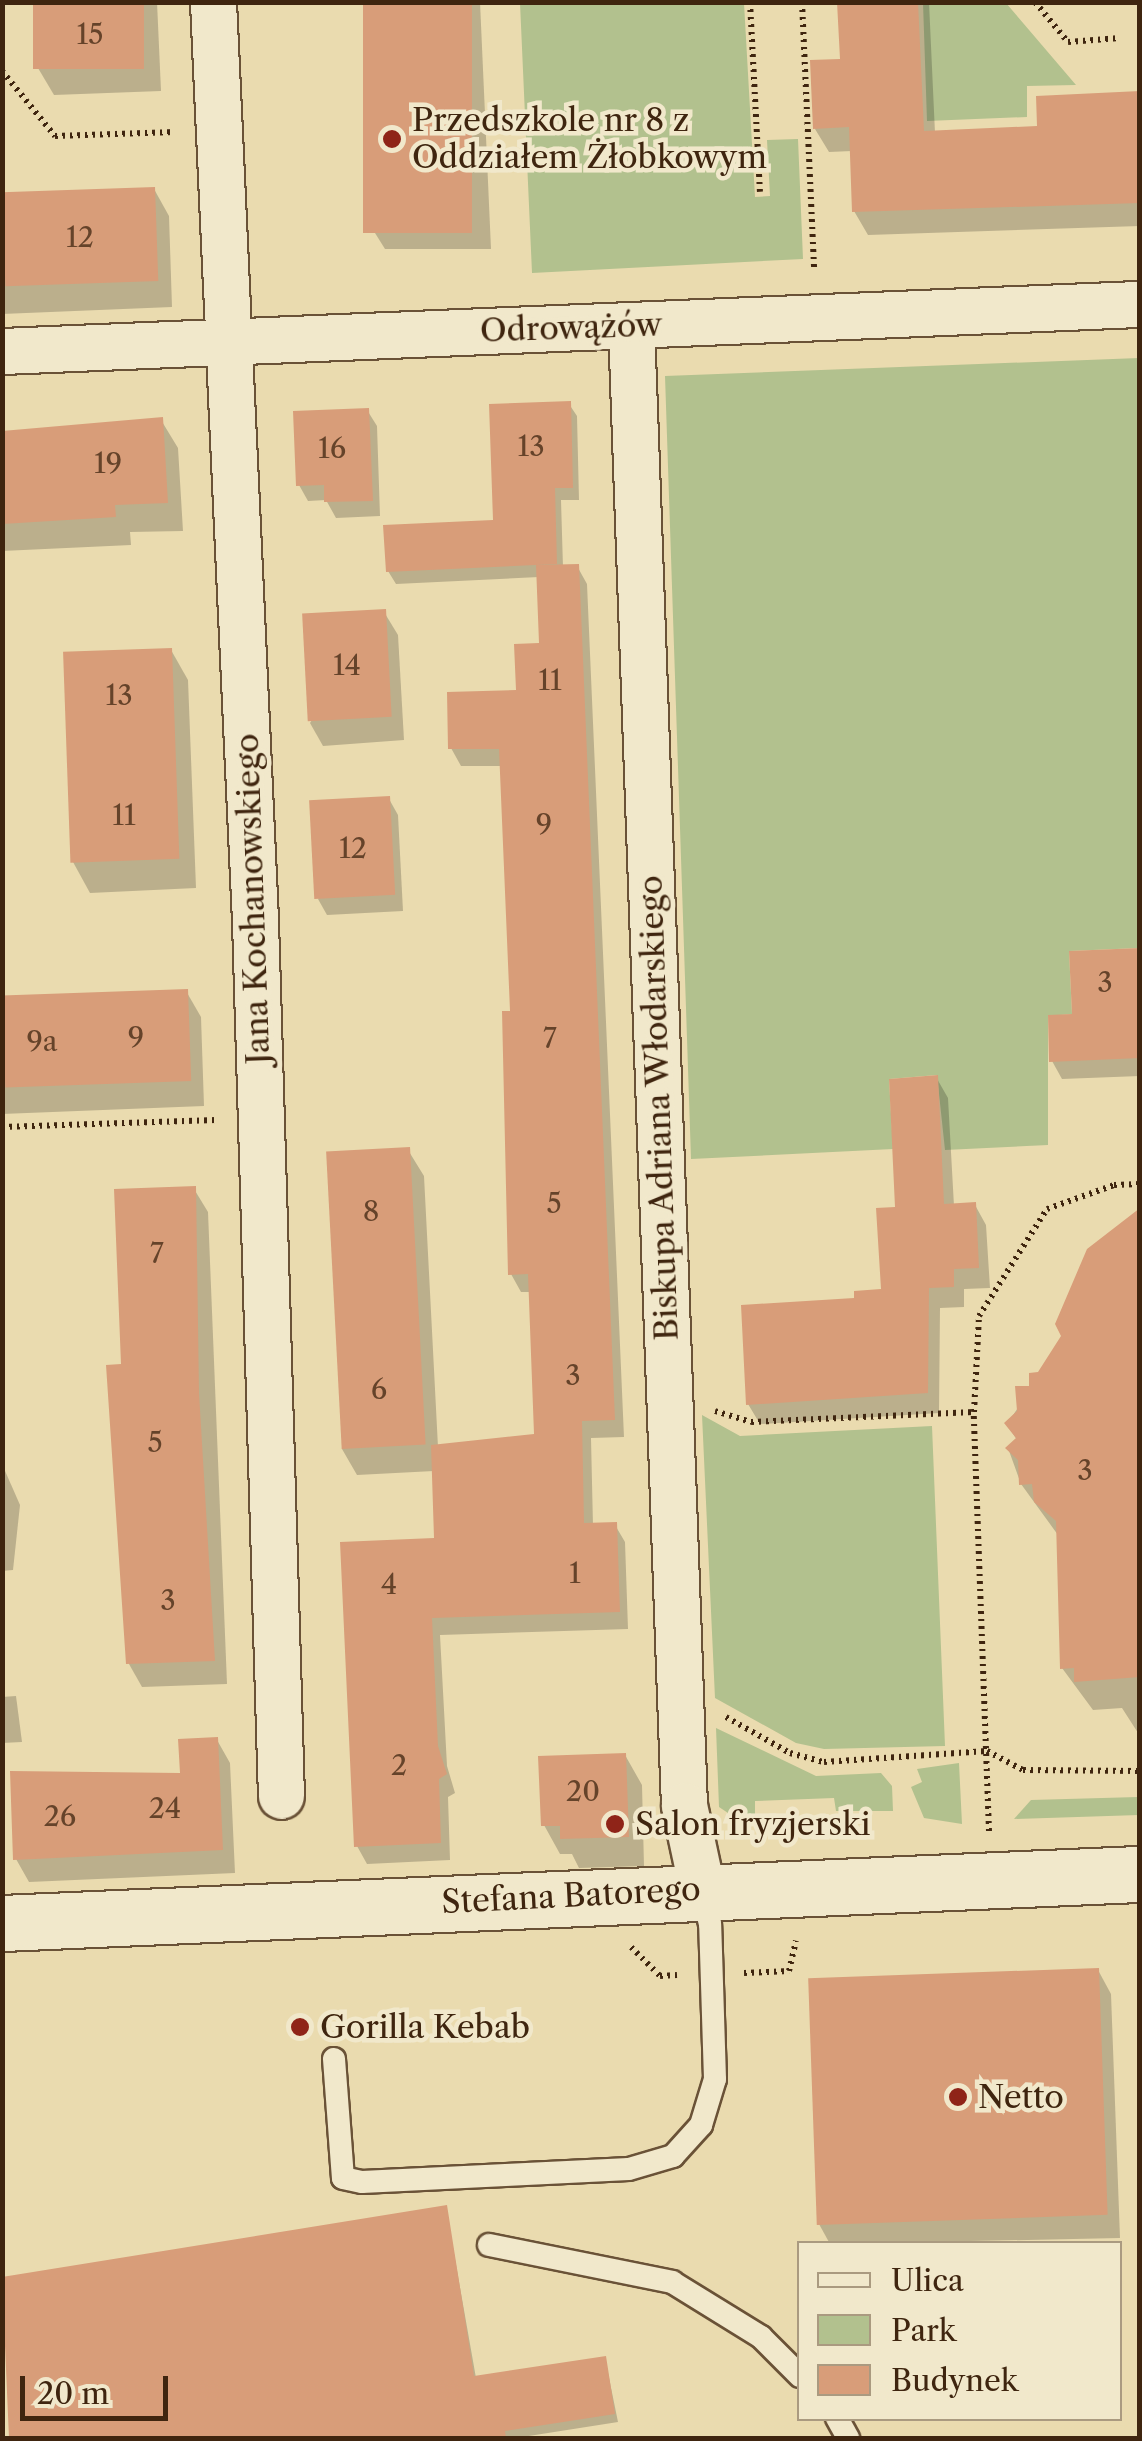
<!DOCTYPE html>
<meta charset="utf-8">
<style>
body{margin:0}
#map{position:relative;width:1142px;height:2441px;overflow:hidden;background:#eadbaf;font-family:"Libre Caslon Text",serif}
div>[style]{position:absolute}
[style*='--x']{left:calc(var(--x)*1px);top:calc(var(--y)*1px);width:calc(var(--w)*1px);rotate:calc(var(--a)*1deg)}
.green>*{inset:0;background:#b2c18e}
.shadow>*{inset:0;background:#0003}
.building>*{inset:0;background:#d89d79;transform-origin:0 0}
.path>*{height:6px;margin-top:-3px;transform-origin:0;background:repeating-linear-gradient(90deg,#3f250f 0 2.5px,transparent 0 7.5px)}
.roads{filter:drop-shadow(2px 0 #6a5237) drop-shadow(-2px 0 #6a5237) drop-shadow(0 2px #6a5237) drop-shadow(0 -2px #6a5237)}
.service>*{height:22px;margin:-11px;padding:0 11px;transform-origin:11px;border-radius:11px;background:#f1e8cb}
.minor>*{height:45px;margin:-22.5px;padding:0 22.5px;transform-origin:22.5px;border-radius:22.5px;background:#f1e8cb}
.tertiary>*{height:55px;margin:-27.5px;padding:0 27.5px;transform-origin:27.5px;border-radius:27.5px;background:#f1e8cb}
.dots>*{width:28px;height:28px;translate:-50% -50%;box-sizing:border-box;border:5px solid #f1e8cb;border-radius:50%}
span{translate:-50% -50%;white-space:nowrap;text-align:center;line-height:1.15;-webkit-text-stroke:9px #f1e8cb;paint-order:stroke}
.number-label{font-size:28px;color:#65432a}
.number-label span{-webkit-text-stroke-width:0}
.poi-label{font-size:32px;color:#3f250f}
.left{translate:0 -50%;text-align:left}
.street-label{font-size:32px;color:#3f250f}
.frame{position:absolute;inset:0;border:5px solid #3f250f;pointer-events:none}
.legend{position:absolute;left:797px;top:2241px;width:325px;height:180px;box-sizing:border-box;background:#f1e8cb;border:2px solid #aa9a80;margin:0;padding:12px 18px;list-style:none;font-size:30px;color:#3f250f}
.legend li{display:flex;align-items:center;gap:20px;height:50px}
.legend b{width:50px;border:2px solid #aa9a80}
.scale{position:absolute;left:20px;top:2376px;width:148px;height:45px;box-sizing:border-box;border:5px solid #3f250f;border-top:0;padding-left:12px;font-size:30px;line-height:35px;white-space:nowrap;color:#3f250f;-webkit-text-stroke:8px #f1e8cb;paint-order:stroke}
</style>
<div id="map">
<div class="green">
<i style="clip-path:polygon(520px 3px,744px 3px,755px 197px,770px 196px,767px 140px,798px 139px,803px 259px,532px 273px)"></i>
<i style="clip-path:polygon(923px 3px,1006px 3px,1076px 85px,1027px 86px,1027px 117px,927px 121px)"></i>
<i style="clip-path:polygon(1139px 358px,1139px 948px,1069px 951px,1072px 1014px,1048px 1016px,1048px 1145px,945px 1150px,937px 1075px,889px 1079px,893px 1149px,691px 1159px,665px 376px)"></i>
<i style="clip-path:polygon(702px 1415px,740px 1436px,932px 1426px,945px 1746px,824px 1749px,796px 1743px,715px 1698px)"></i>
<i style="clip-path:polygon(716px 1728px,816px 1776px,881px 1773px,892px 1786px,893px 1811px,836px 1811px,834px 1798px,755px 1801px,755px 1814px,731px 1815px,719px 1807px)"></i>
<i style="clip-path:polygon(959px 1763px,962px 1824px,924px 1818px,911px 1787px,922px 1782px,917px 1769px)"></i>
<i style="clip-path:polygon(1138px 1797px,1139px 1815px,1014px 1819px,1031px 1800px)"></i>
</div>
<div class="shadow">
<i style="clip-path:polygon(36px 2px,157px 2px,161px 91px,54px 95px,38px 68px)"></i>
<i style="clip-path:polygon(365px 2px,480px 2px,491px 249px,385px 249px,375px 233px)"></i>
<i style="clip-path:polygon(839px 2px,929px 2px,935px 133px,1040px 128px,1140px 94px,1140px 226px,868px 235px,854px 211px,852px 151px,829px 152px,815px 129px,842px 61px)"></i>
<i style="clip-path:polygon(154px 189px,169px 216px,172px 307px,2px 314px,2px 195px)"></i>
<i style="clip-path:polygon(569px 404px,577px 416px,579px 500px,561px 500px,563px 567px,577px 566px,587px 584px,624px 1437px,591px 1438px,593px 1526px,615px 1525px,625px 1542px,628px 1629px,440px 1635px,447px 1766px,455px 1793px,448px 1797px,450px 1860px,367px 1864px,357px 1846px,437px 1540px,434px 1471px,357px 1475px,342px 1449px,408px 1150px,424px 1176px,438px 1447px,537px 1436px,531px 1292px,521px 1292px,511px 1274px,513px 1014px,502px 766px,461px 766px,451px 748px,519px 693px,542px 645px,539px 577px,396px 584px,388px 571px,496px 522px)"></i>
<i style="clip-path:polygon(367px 410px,377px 426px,380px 516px,336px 518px,326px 500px,308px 501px,299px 485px)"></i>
<i style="clip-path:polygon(161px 420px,178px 448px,183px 531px,130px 532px,131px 545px,2px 551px,2px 434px)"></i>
<i style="clip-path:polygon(384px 612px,398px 635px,404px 740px,323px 746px,310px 723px)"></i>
<i style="clip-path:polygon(171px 650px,188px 680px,196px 888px,90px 893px,73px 862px)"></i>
<i style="clip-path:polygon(389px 799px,398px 815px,403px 911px,327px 915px,318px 899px)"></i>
<i style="clip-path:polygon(1140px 951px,1140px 1076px,1062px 1079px,1052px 1061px,1074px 1016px)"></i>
<i style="clip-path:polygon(186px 991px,201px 1017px,204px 1106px,2px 1114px,2px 1000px)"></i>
<i style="clip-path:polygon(936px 1077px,948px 1098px,954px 1206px,975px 1205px,986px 1225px,990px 1288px,964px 1289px,964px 1307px,940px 1308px,939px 1413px,760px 1424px,748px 1404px,857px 1301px,884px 1292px,897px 1210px)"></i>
<i style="clip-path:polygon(194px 1189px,208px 1212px,227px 1684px,142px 1687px,129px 1664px,124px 1367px)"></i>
<i style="clip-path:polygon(1140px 1227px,1140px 1736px,1122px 1708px,1093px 1710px,1062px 1668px,1058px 1535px,1021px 1484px,1008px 1448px,1017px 1440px,1007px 1424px)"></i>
<i style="clip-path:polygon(2px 1464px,20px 1505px,13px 1570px,2px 1571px)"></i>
<i style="clip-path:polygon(16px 1696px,22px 1742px,2px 1743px,2px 1697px)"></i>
<i style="clip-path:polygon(217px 1740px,230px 1763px,235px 1873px,29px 1882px,16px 1859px,182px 1775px)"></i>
<i style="clip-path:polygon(625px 1755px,642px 1785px,644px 1866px,579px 1868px,572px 1854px,560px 1854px,544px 1825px)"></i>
<i style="clip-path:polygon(1098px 1970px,1111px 1994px,1120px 2238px,830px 2244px,819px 2224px)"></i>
<i style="clip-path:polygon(446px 2208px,476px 2378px,605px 2358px,618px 2422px,516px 2438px,2px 2438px,11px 2436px,2px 2280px)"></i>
</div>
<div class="building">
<i style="left:33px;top:2px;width:111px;height:67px"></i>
<i style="left:363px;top:2px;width:109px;height:231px"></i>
<i style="clip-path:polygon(837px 2px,918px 2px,924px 131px,1037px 126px,1036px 96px,1140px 91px,1140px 203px,852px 212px,849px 127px,813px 129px,810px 60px,840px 59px)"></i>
<i style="left:155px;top:187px;width:94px;height:153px;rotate:88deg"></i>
<i style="clip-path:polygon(571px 401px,573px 488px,555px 488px,557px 564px,386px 572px,383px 525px,493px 520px,489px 404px)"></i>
<i style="clip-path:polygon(369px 408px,373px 501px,324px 502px,324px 485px,296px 486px,293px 411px)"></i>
<i style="clip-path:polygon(163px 417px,168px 503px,115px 505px,116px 517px,2px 524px,2px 431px)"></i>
<i style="clip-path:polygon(579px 564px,615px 1420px,582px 1421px,584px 1523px,617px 1522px,620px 1612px,432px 1618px,438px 1746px,447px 1774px,439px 1779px,441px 1843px,354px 1847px,340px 1542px,434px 1538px,431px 1445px,534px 1434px,528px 1274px,508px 1275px,502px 1011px,510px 1011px,499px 749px,448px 749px,447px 692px,516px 690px,514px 644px,539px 643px,536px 565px)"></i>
<i style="left:386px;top:609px;width:108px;height:84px;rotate:87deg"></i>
<i style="left:172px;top:648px;width:211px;height:109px;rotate:88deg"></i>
<i style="left:390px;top:796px;width:99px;height:81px;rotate:87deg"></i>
<i style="clip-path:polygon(1140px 948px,1140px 1058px,1049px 1062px,1048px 1015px,1072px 1014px,1069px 951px)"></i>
<i style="left:188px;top:989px;width:92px;height:186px;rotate:88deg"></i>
<i style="clip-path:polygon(938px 1075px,944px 1204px,976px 1202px,979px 1268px,954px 1269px,954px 1287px,929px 1288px,928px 1393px,746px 1405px,741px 1305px,854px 1298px,854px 1291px,881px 1289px,876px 1208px,895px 1207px,889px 1079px)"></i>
<i style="left:410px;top:1147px;width:298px;height:84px;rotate:87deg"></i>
<i style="clip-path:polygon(196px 1186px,199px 1393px,215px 1661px,126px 1664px,106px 1365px,121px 1364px,114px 1189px)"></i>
<i style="clip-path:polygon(1140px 1208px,1140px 1677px,1074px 1682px,1074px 1668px,1060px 1669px,1056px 1521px,1034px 1502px,1032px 1484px,1019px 1485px,1018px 1460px,1005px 1448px,1016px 1438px,1004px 1423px,1017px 1411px,1015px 1386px,1029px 1386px,1029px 1373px,1038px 1372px,1061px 1336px,1055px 1324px,1087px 1249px)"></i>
<i style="clip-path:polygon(218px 1737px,223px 1850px,13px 1860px,10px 1771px,180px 1773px,178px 1739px)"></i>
<i style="clip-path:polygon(626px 1753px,629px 1837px,560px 1839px,560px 1826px,541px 1826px,538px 1756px)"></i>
<i style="left:1099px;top:1968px;width:247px;height:291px;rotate:88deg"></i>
<i style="clip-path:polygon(447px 2205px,474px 2376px,606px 2356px,615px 2414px,505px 2431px,506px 2438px,9px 2438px,2px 2277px)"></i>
</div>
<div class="path">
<i style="--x:750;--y:2;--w:190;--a:87"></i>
<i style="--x:802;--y:2;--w:269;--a:87.4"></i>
<i style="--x:1035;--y:2;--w:52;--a:50.5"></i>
<i style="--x:1068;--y:42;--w:52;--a:-4.4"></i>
<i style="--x:2;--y:71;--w:84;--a:50.8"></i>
<i style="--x:55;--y:136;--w:120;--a:-1.9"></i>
<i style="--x:2;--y:1127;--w:214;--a:-1.9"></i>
<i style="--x:715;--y:1411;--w:38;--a:17"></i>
<i style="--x:751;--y:1422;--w:223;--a:-2.6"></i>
<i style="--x:726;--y:1717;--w:73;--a:29.4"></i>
<i style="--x:790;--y:1753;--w:35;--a:15"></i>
<i style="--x:824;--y:1762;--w:163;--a:-3.9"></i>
<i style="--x:987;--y:1751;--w:41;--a:27.8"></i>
<i style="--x:1023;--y:1770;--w:117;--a:0.5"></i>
<i style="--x:989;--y:1831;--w:419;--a:-92.1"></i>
<i style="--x:974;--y:1412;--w:96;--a:-87"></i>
<i style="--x:979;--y:1316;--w:127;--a:-57.6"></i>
<i style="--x:1047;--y:1209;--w:71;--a:-19.7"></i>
<i style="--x:1114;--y:1185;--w:26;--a:-2"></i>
<i style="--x:631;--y:1947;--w:41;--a:45"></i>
<i style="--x:660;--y:1976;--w:17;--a:-3"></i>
<i style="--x:744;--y:1973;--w:45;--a:-2.5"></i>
<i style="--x:789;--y:1971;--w:31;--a:-77"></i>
</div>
<div class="roads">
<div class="service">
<i style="--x:334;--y:2059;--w:119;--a:85.7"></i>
<i style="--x:343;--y:2178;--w:19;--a:12"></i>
<i style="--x:362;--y:2182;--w:267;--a:-2.8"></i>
<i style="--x:629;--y:2169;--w:46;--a:-16.5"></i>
<i style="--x:673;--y:2156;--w:42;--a:-47.9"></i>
<i style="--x:701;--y:2125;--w:48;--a:-73.1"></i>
<i style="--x:715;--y:2079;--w:155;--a:-91.8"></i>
<i style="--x:710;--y:1924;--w:34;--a:-104"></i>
<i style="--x:489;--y:2245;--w:187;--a:11.4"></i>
<i style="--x:672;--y:2282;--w:105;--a:31.7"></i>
<i style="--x:761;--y:2337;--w:55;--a:45"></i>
<i style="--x:837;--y:2418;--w:23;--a:61"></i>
</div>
<div class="minor">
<i style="--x:213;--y:2;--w:920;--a:87.38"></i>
<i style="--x:255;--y:921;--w:875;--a:88.3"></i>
<i style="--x:631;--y:326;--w:1480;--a:87.95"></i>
<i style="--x:684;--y:1805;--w:86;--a:77.9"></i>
<i style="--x:2;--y:351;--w:1139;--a:-2.37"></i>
</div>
<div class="tertiary">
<i style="--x:2;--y:1923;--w:1139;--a:-2.47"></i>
</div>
</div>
<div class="dots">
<i style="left:392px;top:139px;background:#8f2418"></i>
<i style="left:615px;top:1824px;background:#8f2418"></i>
<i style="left:300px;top:2027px;background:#8f2418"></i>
<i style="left:958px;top:2097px;background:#8f2418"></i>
</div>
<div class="number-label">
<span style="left:90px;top:34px">15</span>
<span style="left:80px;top:237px">12</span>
<span style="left:531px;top:446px">13</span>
<span style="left:332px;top:448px">16</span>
<span style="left:108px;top:463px">19</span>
<span style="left:347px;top:665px">14</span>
<span style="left:550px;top:680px">11</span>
<span style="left:119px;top:695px">13</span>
<span style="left:124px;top:815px">11</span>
<span style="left:544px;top:824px">9</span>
<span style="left:353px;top:848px">12</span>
<span style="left:1105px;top:982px">3</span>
<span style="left:136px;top:1037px">9</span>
<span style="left:550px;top:1038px">7</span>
<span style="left:42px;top:1041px">9a</span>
<span style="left:554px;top:1203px">5</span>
<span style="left:371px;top:1211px">8</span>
<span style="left:157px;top:1253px">7</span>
<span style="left:573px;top:1375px">3</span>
<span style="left:379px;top:1389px">6</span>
<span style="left:155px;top:1442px">5</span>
<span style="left:1085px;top:1470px">3</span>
<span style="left:575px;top:1573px">1</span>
<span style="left:389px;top:1584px">4</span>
<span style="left:168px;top:1600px">3</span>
<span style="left:399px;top:1765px">2</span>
<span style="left:583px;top:1791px">20</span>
<span style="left:165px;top:1808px">24</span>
<span style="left:60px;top:1816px">26</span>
</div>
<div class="poi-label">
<span class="left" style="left:412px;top:139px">Przedszkole nr 8 z<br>Oddziałem Żłobkowym</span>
<span class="left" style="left:635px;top:1824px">Salon fryzjerski</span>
<span class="left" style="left:320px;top:2027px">Gorilla Kebab</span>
<span class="left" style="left:978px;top:2097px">Netto</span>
</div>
<div class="street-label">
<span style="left:571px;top:328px;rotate:-2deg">Odrowążów</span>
<span style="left:253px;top:899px;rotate:-92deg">Jana Kochanowskiego</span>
<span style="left:659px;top:1108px;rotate:-92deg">Biskupa Adriana Włodarskiego</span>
<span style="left:571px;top:1896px;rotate:-3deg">Stefana Batorego</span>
</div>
<div class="frame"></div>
<ul class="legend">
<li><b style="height:12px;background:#f1e8cb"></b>Ulica</li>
<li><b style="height:28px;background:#b2c18e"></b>Park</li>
<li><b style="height:28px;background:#d89d79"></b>Budynek</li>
</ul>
<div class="scale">20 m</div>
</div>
